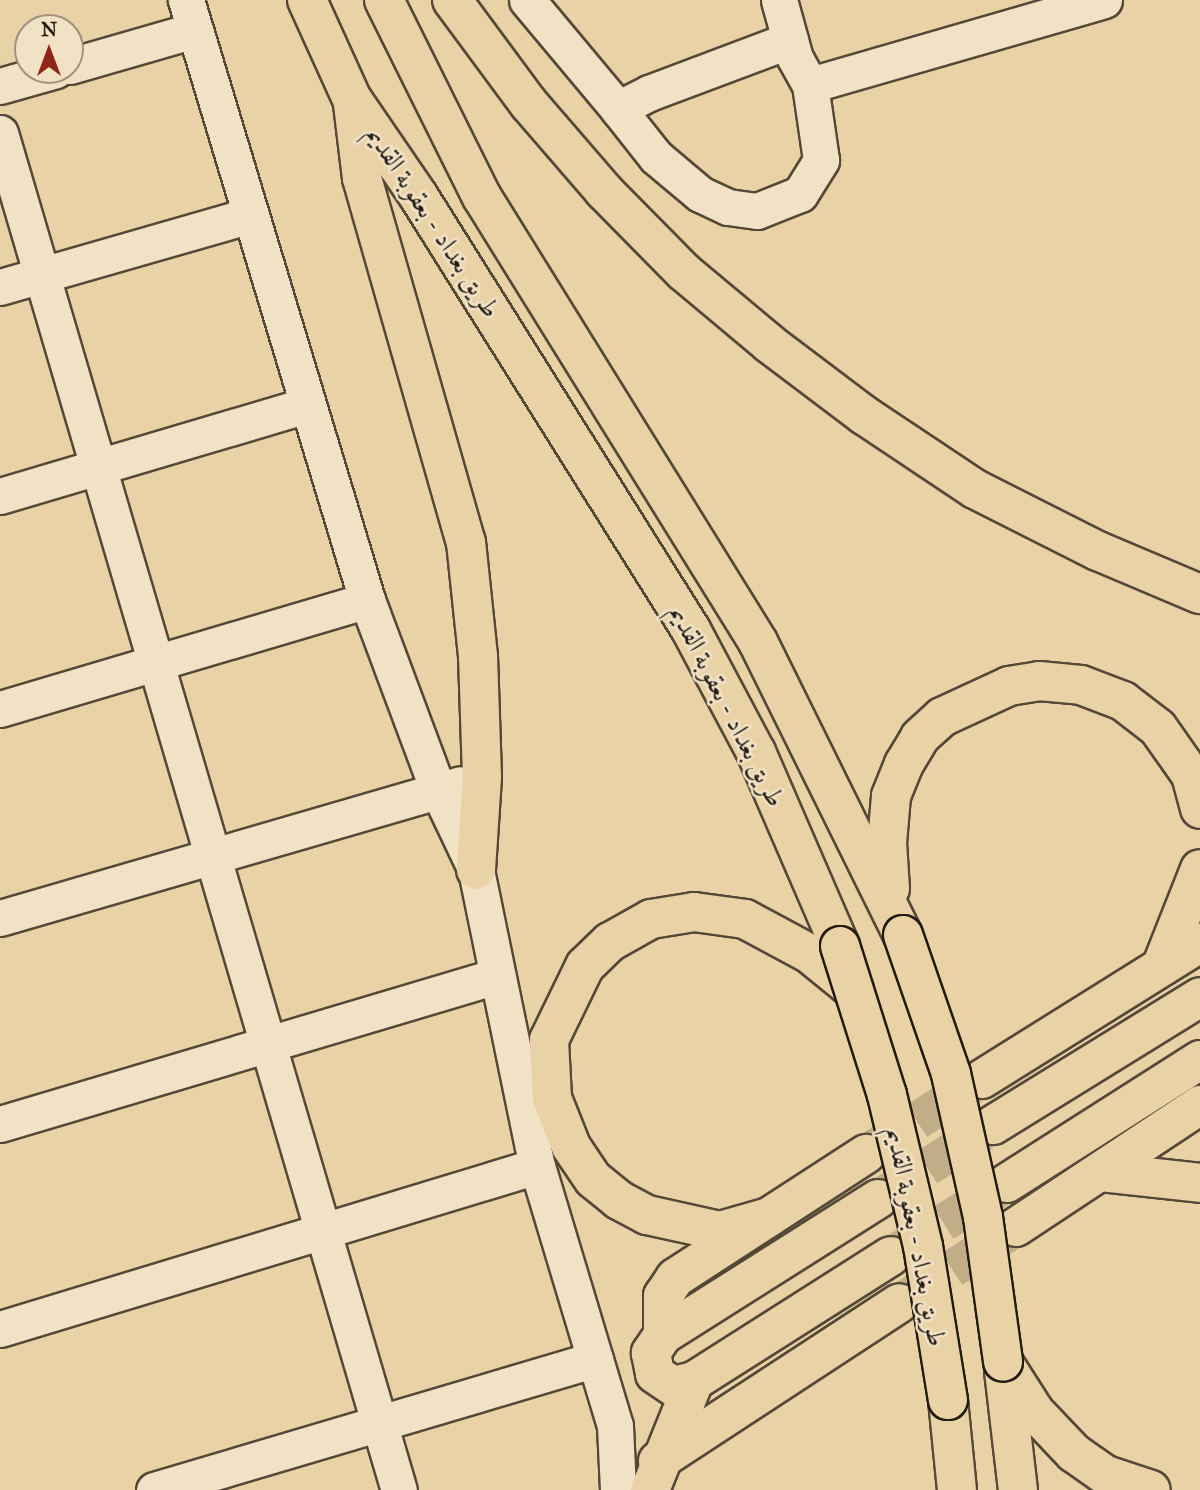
<!DOCTYPE html>
<meta charset="utf-8">
<style>
body{margin:0}
#map{position:relative;width:1200px;height:1490px;overflow:hidden;background:#ead2a7;font-family:"IM FELL Great Primer",Amiri,serif}
div>[style]{position:absolute}
[style*='--x']{left:calc(var(--x)*1px);top:calc(var(--y)*1px);width:calc(var(--w)*1px);rotate:calc(var(--a)*1deg)}
.major-tunnel>*{height:38px;margin-top:-19px;transform-origin:0;background:repeating-linear-gradient(90deg,#c2ad89 0 38px,transparent 0 57px)}
.highway-tunnel>*{height:38px;margin-top:-19px;transform-origin:0;background:repeating-linear-gradient(90deg,#c2ad89 0 38px,transparent 0 57px)}
.roads{filter:drop-shadow(2px 0 #544936) drop-shadow(-2px 0 #544936) drop-shadow(0 2px #544936) drop-shadow(0 -2px #544936)}
.minor>*{height:35px;margin:-17.5px;padding:0 17.5px;transform-origin:17.5px;border-radius:17.5px;background:#f1e2c6}
.major>*{height:38px;margin:-19px;padding:0 19px;transform-origin:19px;border-radius:19px;background:#ead2a7}
.highway>*{height:38px;margin:-19px;padding:0 19px;transform-origin:19px;border-radius:19px;background:#ead2a7}
.bridges{filter:drop-shadow(2px 0 #221b11) drop-shadow(-2px 0 #221b11) drop-shadow(0 2px #221b11) drop-shadow(0 -2px #221b11)}
.highway-bridge>*{height:38px;margin:-19px;padding:0 19px;transform-origin:19px;border-radius:19px;background:#ead2a7}
span{translate:-50% -50%;white-space:nowrap;text-align:center;line-height:1.15;-webkit-text-stroke:5px #f1e2c6;paint-order:stroke}
.street-label{font-size:26px;color:#221b11}
.north{position:absolute;left:14px;top:14px;width:70px;height:70px;box-sizing:border-box;background:#f1e2c6;border:2px solid #9e927e;border-radius:50%;rotate:0deg;font-size:19px;font-weight:700;line-height:28px;text-align:center;color:#221b11}
.north::after{content:'';display:block;margin:auto;width:24px;height:32px;background:#8f2418;clip-path:polygon(50% 0,100% 100%,50% 72%,0 100%)}
</style>
<div id="map">
<div class="major-tunnel">
<i style="--x:879;--y:1198;--w:135;--a:-32.6"></i>
<i style="--x:895;--y:1253;--w:132;--a:-32"></i>
</div>
<div class="highway-tunnel">
<i style="--x:869;--y:1152;--w:135;--a:-32.9"></i>
<i style="--x:904;--y:1300;--w:129;--a:-32.9"></i>
</div>
<div class="roads">
<div class="minor">
<i style="--x:186;--y:0;--w:627;--a:73.21"></i>
<i style="--x:367;--y:600;--w:203;--a:69.5"></i>
<i style="--x:438;--y:790;--w:89;--a:64.6"></i>
<i style="--x:476;--y:870;--w:302;--a:78.4"></i>
<i style="--x:537;--y:1166;--w:271;--a:73.3"></i>
<i style="--x:615;--y:1426;--w:64;--a:87.3"></i>
<i style="--x:527;--y:0;--w:142;--a:50.1"></i>
<i style="--x:779;--y:0;--w:60;--a:74.6"></i>
<i style="--x:795;--y:58;--w:31;--a:61"></i>
<i style="--x:810;--y:85;--w:306;--a:-16.1"></i>
<i style="--x:790;--y:40;--w:151;--a:159.4"></i>
<i style="--x:649;--y:93;--w:35;--a:153"></i>
<i style="--x:618;--y:109;--w:61;--a:51.6"></i>
<i style="--x:656;--y:157;--w:57;--a:40.1"></i>
<i style="--x:700;--y:194;--w:31;--a:25"></i>
<i style="--x:728;--y:207;--w:29;--a:8"></i>
<i style="--x:757;--y:211;--w:46;--a:-21.6"></i>
<i style="--x:800;--y:194;--w:40;--a:-58"></i>
<i style="--x:821;--y:160;--w:76;--a:-98.3"></i>
<i style="--x:70;--y:66;--w:130;--a:-16.1"></i>
<i style="--x:0;--y:86;--w:58;--a:-15.9"></i>
<i style="--x:0;--y:133;--w:1414;--a:73.62"></i>
<i style="--x:0;--y:287;--w:261;--a:-16"></i>
<i style="--x:0;--y:496;--w:321;--a:-16.5"></i>
<i style="--x:0;--y:709;--w:383;--a:-16.5"></i>
<i style="--x:0;--y:918;--w:479;--a:-16.2"></i>
<i style="--x:0;--y:1124;--w:519;--a:-16.58"></i>
<i style="--x:0;--y:1329;--w:561;--a:-16.89"></i>
<i style="--x:154;--y:1490;--w:460;--a:-16.5"></i>
</div>
<div class="major">
<i style="--x:993;--y:1125;--w:243;--a:-31.7"></i>
<i style="--x:1007;--y:1183;--w:229;--a:-32.5"></i>
<i style="--x:878;--y:1199;--w:254;--a:147.7"></i>
<i style="--x:663;--y:1335;--w:22;--a:124"></i>
<i style="--x:651;--y:1353;--w:21;--a:79"></i>
<i style="--x:655;--y:1374;--w:22;--a:34"></i>
<i style="--x:673;--y:1386;--w:22;--a:-13"></i>
<i style="--x:694;--y:1381;--w:233;--a:-32.4"></i>
</div>
<div class="highway">
<i style="--x:307;--y:0;--w:109;--a:65.6"></i>
<i style="--x:352;--y:99;--w:119;--a:55.6"></i>
<i style="--x:419;--y:197;--w:511;--a:57.86"></i>
<i style="--x:691;--y:630;--w:138;--a:62"></i>
<i style="--x:756;--y:752;--w:211;--a:66.6"></i>
<i style="--x:384;--y:0;--w:220;--a:63.6"></i>
<i style="--x:482;--y:197;--w:524;--a:58.19"></i>
<i style="--x:758;--y:642;--w:327;--a:63.7"></i>
<i style="--x:452;--y:0;--w:129;--a:53.5"></i>
<i style="--x:529;--y:104;--w:115;--a:49.2"></i>
<i style="--x:604;--y:191;--w:114;--a:45.4"></i>
<i style="--x:684;--y:272;--w:112;--a:39.9"></i>
<i style="--x:770;--y:344;--w:118;--a:37.1"></i>
<i style="--x:864;--y:415;--w:133;--a:33.7"></i>
<i style="--x:975;--y:489;--w:138;--a:26.8"></i>
<i style="--x:1098;--y:551;--w:111;--a:22.9"></i>
<i style="--x:353;--y:104;--w:75;--a:83.1"></i>
<i style="--x:362;--y:178;--w:379;--a:74.1"></i>
<i style="--x:466;--y:542;--w:115;--a:84"></i>
<i style="--x:478;--y:656;--w:121;--a:88.1"></i>
<i style="--x:482;--y:777;--w:93;--a:93.7"></i>
<i style="--x:890;--y:889;--w:46;--a:-93.7"></i>
<i style="--x:887;--y:843;--w:47;--a:-85.1"></i>
<i style="--x:891;--y:796;--w:35;--a:-68"></i>
<i style="--x:904;--y:764;--w:31;--a:-59"></i>
<i style="--x:920;--y:737;--w:30;--a:-42"></i>
<i style="--x:942;--y:717;--w:74;--a:-24.8"></i>
<i style="--x:1009;--y:686;--w:30;--a:-9"></i>
<i style="--x:1039;--y:681;--w:42;--a:5.4"></i>
<i style="--x:1081;--y:685;--w:45;--a:20.9"></i>
<i style="--x:1123;--y:701;--w:44;--a:37.6"></i>
<i style="--x:1158;--y:728;--w:57;--a:54.9"></i>
<i style="--x:1191;--y:775;--w:35;--a:75"></i>
<i style="--x:1162;--y:965;--w:103;--a:-68.4"></i>
<i style="--x:982;--y:1079;--w:257;--a:-32"></i>
<i style="--x:1101;--y:1172;--w:100;--a:6.3"></i>
<i style="--x:769;--y:1217;--w:51;--a:164.1"></i>
<i style="--x:720;--y:1231;--w:75;--a:-167.6"></i>
<i style="--x:647;--y:1215;--w:32;--a:-152"></i>
<i style="--x:619;--y:1200;--w:33;--a:-141"></i>
<i style="--x:593;--y:1179;--w:40;--a:-124"></i>
<i style="--x:571;--y:1146;--w:52;--a:-111.6"></i>
<i style="--x:552;--y:1098;--w:58;--a:-93"></i>
<i style="--x:549;--y:1040;--w:82;--a:-64.1"></i>
<i style="--x:585;--y:966;--w:35;--a:-44"></i>
<i style="--x:610;--y:942;--w:47;--a:-29.3"></i>
<i style="--x:651;--y:919;--w:44;--a:-9.2"></i>
<i style="--x:694;--y:912;--w:51;--a:7.8"></i>
<i style="--x:745;--y:919;--w:74;--a:28.3"></i>
<i style="--x:810;--y:954;--w:57;--a:39.3"></i>
<i style="--x:1016;--y:1227;--w:221;--a:-33.5"></i>
<i style="--x:663;--y:1335;--w:39;--a:-90"></i>
<i style="--x:663;--y:1296;--w:22;--a:-56"></i>
<i style="--x:675;--y:1278;--w:228;--a:-33"></i>
<i style="--x:1003;--y:1362;--w:59;--a:57.4"></i>
<i style="--x:1035;--y:1412;--w:57;--a:46.4"></i>
<i style="--x:1074;--y:1453;--w:39;--a:35"></i>
<i style="--x:1106;--y:1475;--w:47;--a:18.4"></i>
<i style="--x:1004;--y:1371;--w:120;--a:83.3"></i>
<i style="--x:948;--y:1400;--w:90;--a:84.3"></i>
<i style="--x:658;--y:1461;--w:288;--a:-33.2"></i>
<i style="--x:650;--y:1490;--w:118;--a:-68"></i>
</div>
</div>
<div class="bridges">
<div class="highway-bridge">
<i style="--x:903;--y:935;--w:147;--a:70.9"></i>
<i style="--x:951;--y:1074;--w:147;--a:77.4"></i>
<i style="--x:983;--y:1217;--w:146;--a:82.1"></i>
<i style="--x:840;--y:946;--w:156;--a:72.5"></i>
<i style="--x:887;--y:1095;--w:155;--a:76.6"></i>
<i style="--x:923;--y:1246;--w:156;--a:80.8"></i>
</div>
</div>
<div class="street-label">
<span style="left:433px;top:222px;rotate:57deg">طريق بغداد - بعقوبة القديم</span>
<span style="left:727px;top:706px;rotate:63deg">طريق بغداد - بعقوبة القديم</span>
<span style="left:916px;top:1237px;rotate:79deg">طريق بغداد - بعقوبة القديم</span>
</div>
<div class="north">N</div>
</div>
